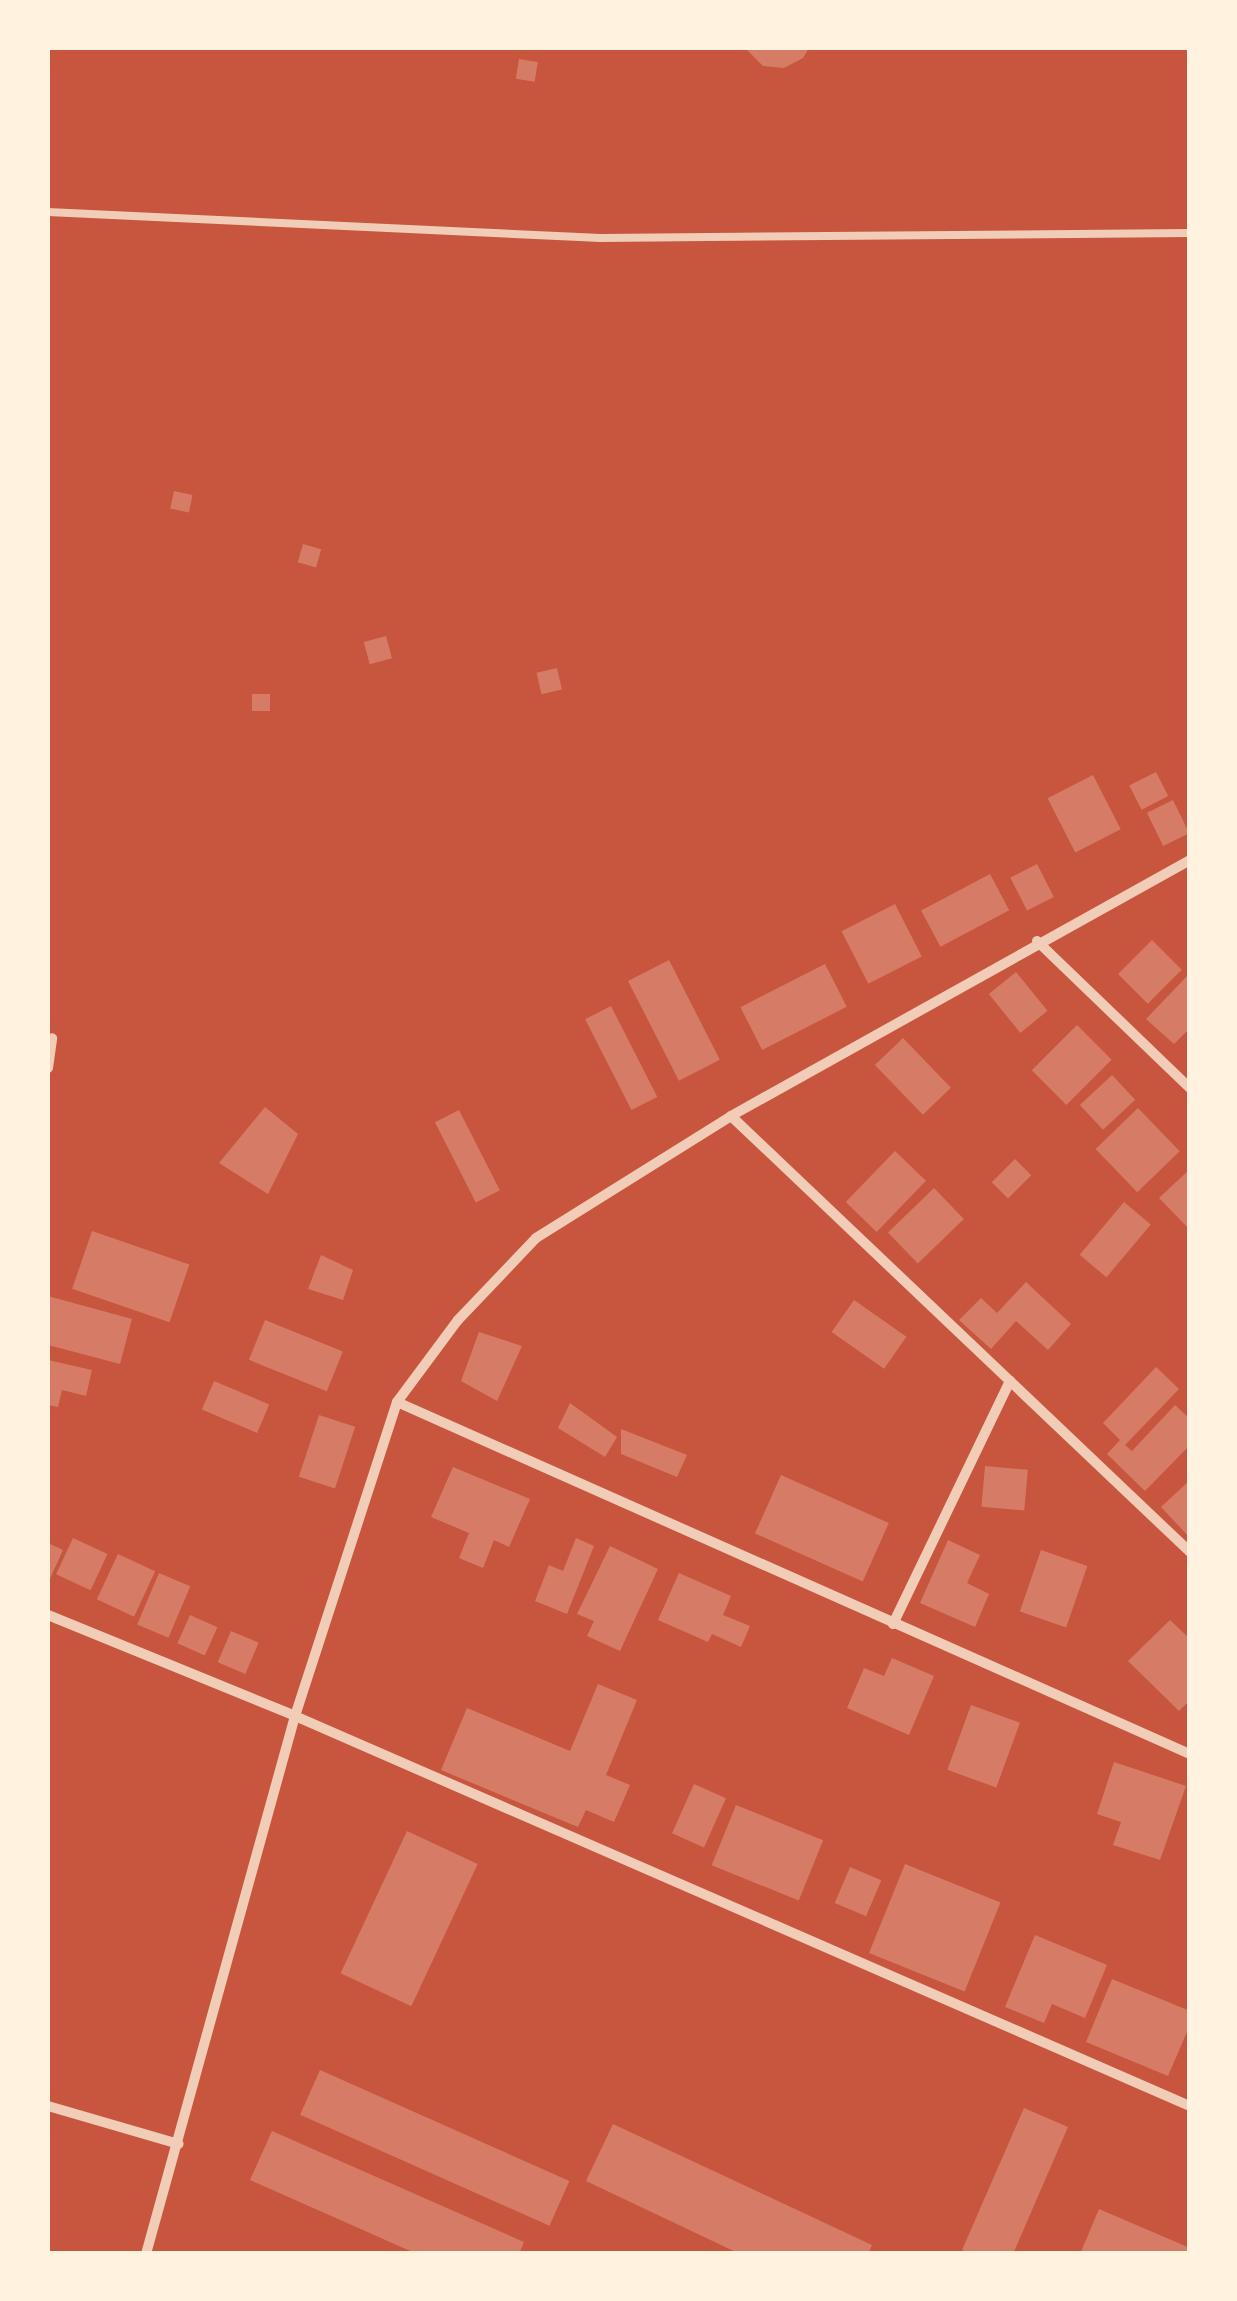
<!DOCTYPE html>
<style>
body{margin:0}
#map{position:relative;width:1237px;height:2301px;overflow:hidden;background:#c8553d;font-family:Lato,sans-serif}
div>[style]{position:absolute}
[style*='--x']{left:calc(var(--x)*1px);top:calc(var(--y)*1px);width:calc(var(--w)*1px);rotate:calc(var(--a)*1deg)}
.building>*{inset:0;background:#d67c66;transform-origin:0 0}
.service>*{height:8px;margin:-4px;padding:0 4px;transform-origin:4px;border-radius:4px;background:#f1ccb7}
.minor>*{height:10px;margin:-5px;padding:0 5px;transform-origin:5px;border-radius:5px;background:#f1ccb7}
span{translate:-50% -50%;white-space:nowrap;text-align:center;line-height:1.15;-webkit-text-stroke:10px #fff3e0;paint-order:stroke}
.frame{position:absolute;inset:0;border:50px solid #fff3e0;pointer-events:none}
</style>
<div id="map">
<div class="building">
<i style="clip-path:polygon(745px 48px,809px 48px,803px 58px,784px 68px,763px 66px)"></i>
<i style="left:519px;top:59px;width:19px;height:20px;rotate:9deg"></i>
<i style="left:174px;top:491px;width:19px;height:18px;rotate:12deg"></i>
<i style="left:303px;top:544px;width:19px;height:19px;rotate:16deg"></i>
<i style="left:386px;top:636px;width:23px;height:23px;rotate:75deg"></i>
<i style="left:557px;top:668px;width:22px;height:21px;rotate:77deg"></i>
<i style="left:252px;top:694px;width:18px;height:17px"></i>
<i style="left:1156px;top:772px;width:27px;height:30px;rotate:63deg"></i>
<i style="left:1093px;top:775px;width:61px;height:51px;rotate:63deg"></i>
<i style="left:1173px;top:800px;width:37px;height:29px;rotate:64deg"></i>
<i style="left:1037px;top:864px;width:37px;height:30px;rotate:63deg"></i>
<i style="left:990px;top:874px;width:41px;height:78px;rotate:62deg"></i>
<i style="left:895px;top:904px;width:59px;height:60px;rotate:63deg"></i>
<i style="left:1152px;top:940px;width:42px;height:48px;rotate:45deg"></i>
<i style="left:669px;top:960px;width:112px;height:46px;rotate:63deg"></i>
<i style="left:825px;top:964px;width:48px;height:95px;rotate:63deg"></i>
<i style="left:1016px;top:972px;width:50px;height:35px;rotate:51deg"></i>
<i style="clip-path:polygon(1190px 973px,1190px 1028px,1174px 1044px,1146px 1019px)"></i>
<i style="left:611px;top:1006px;width:102px;height:29px;rotate:63deg"></i>
<i style="left:1077px;top:1025px;width:49px;height:64px;rotate:45deg"></i>
<i style="left:903px;top:1038px;width:69px;height:39px;rotate:46deg"></i>
<i style="left:1112px;top:1075px;width:34px;height:44px;rotate:47deg"></i>
<i style="clip-path:polygon(265px 1107px,298px 1134px,268px 1194px,219px 1163px)"></i>
<i style="left:1138px;top:1108px;width:60px;height:59px;rotate:46deg"></i>
<i style="left:459px;top:1110px;width:90px;height:27px;rotate:63deg"></i>
<i style="left:895px;top:1151px;width:43px;height:71px;rotate:44deg"></i>
<i style="left:1015px;top:1159px;width:23px;height:33px;rotate:45deg"></i>
<i style="clip-path:polygon(1190px 1169px,1190px 1230px,1159px 1198px)"></i>
<i style="left:934px;top:1188px;width:43px;height:64px;rotate:46deg"></i>
<i style="left:1124px;top:1202px;width:35px;height:69px;rotate:40deg"></i>
<i style="left:92px;top:1231px;width:103px;height:61px;rotate:19deg"></i>
<i style="clip-path:polygon(321px 1255px,353px 1270px,343px 1300px,308px 1289px)"></i>
<i style="clip-path:polygon(1026px 1282px,1071px 1324px,1048px 1350px,1016px 1321px,991px 1349px,959px 1320px,981px 1298px,997px 1313px)"></i>
<i style="clip-path:polygon(48px 1296px,132px 1319px,120px 1364px,48px 1345px)"></i>
<i style="left:854px;top:1300px;width:64px;height:39px;rotate:35deg"></i>
<i style="left:265px;top:1320px;width:84px;height:43px;rotate:22deg"></i>
<i style="clip-path:polygon(479px 1332px,522px 1346px,497px 1401px,461px 1381px)"></i>
<i style="clip-path:polygon(48px 1360px,92px 1370px,86px 1396px,62px 1390px,58px 1407px,48px 1405px)"></i>
<i style="clip-path:polygon(1156px 1367px,1179px 1389px,1125px 1445px,1132px 1451px,1175px 1405px,1190px 1419px,1190px 1445px,1145px 1491px,1107px 1454px,1120px 1440px,1103px 1423px)"></i>
<i style="left:214px;top:1381px;width:60px;height:31px;rotate:23deg"></i>
<i style="clip-path:polygon(570px 1403px,617px 1437px,605px 1457px,558px 1428px)"></i>
<i style="left:319px;top:1415px;width:38px;height:65px;rotate:18deg"></i>
<i style="clip-path:polygon(621px 1429px,687px 1455px,677px 1477px,621px 1454px)"></i>
<i style="left:985px;top:1466px;width:43px;height:41px;rotate:5deg"></i>
<i style="clip-path:polygon(453px 1467px,530px 1499px,509px 1547px,494px 1540px,483px 1568px,459px 1558px,469px 1533px,431px 1517px)"></i>
<i style="left:781px;top:1475px;width:118px;height:64px;rotate:24deg"></i>
<i style="clip-path:polygon(1190px 1480px,1190px 1538px,1161px 1507px)"></i>
<i style="left:73px;top:1538px;width:38px;height:40px;rotate:25deg"></i>
<i style="clip-path:polygon(576px 1538px,594px 1546px,567px 1614px,535px 1601px,549px 1565px,563px 1571px)"></i>
<i style="clip-path:polygon(948px 1540px,980px 1555px,967px 1583px,989px 1594px,975px 1627px,920px 1603px)"></i>
<i style="clip-path:polygon(48px 1543px,63px 1550px,48px 1583px)"></i>
<i style="clip-path:polygon(610px 1546px,658px 1569px,620px 1651px,587px 1636px,594px 1621px,577px 1614px)"></i>
<i style="left:1041px;top:1550px;width:49px;height:65px;rotate:19deg"></i>
<i style="left:118px;top:1554px;width:41px;height:50px;rotate:25deg"></i>
<i style="left:159px;top:1573px;width:34px;height:56px;rotate:23deg"></i>
<i style="clip-path:polygon(679px 1573px,731px 1596px,723px 1615px,750px 1626px,741px 1647px,712px 1634px,708px 1642px,658px 1620px)"></i>
<i style="left:190px;top:1615px;width:30px;height:31px;rotate:24deg"></i>
<i style="clip-path:polygon(1170px 1620px,1190px 1639px,1190px 1700px,1179px 1711px,1128px 1661px)"></i>
<i style="left:231px;top:1631px;width:30px;height:34px;rotate:23deg"></i>
<i style="clip-path:polygon(892px 1658px,934px 1676px,909px 1735px,847px 1708px,864px 1668px,884px 1676px)"></i>
<i style="clip-path:polygon(598px 1684px,637px 1700px,606px 1775px,630px 1785px,614px 1822px,586px 1810px,578px 1827px,441px 1770px,467px 1708px,570px 1751px)"></i>
<i style="left:971px;top:1705px;width:52px;height:69px;rotate:20deg"></i>
<i style="clip-path:polygon(1114px 1762px,1186px 1786px,1160px 1860px,1113px 1845px,1121px 1822px,1097px 1814px)"></i>
<i style="left:694px;top:1784px;width:35px;height:54px;rotate:24deg"></i>
<i style="left:736px;top:1805px;width:94px;height:65px;rotate:22deg"></i>
<i style="left:407px;top:1831px;width:78px;height:157px;rotate:25deg"></i>
<i style="left:905px;top:1864px;width:103px;height:96px;rotate:22deg"></i>
<i style="left:850px;top:1867px;width:34px;height:39px;rotate:23deg"></i>
<i style="clip-path:polygon(1035px 1935px,1107px 1965px,1085px 2018px,1052px 2004px,1044px 2023px,1005px 2007px)"></i>
<i style="clip-path:polygon(1112px 1979px,1190px 2011px,1190px 2025px,1168px 2076px,1086px 2042px)"></i>
<i style="left:320px;top:2070px;width:273px;height:49px;rotate:24deg"></i>
<i style="clip-path:polygon(1024px 2108px,1068px 2127px,1013px 2254px,970px 2254px,962px 2250px)"></i>
<i style="clip-path:polygon(613px 2124px,872px 2245px,868px 2254px,740px 2254px,586px 2181px)"></i>
<i style="clip-path:polygon(272px 2131px,524px 2242px,519px 2254px,417px 2254px,250px 2180px)"></i>
<i style="clip-path:polygon(1099px 2209px,1190px 2248px,1190px 2254px,1080px 2254px)"></i>
</div>
<div class="service">
<i style="--x:48;--y:212;--w:553;--a:2.7"></i>
<i style="--x:600;--y:238;--w:590;--a:-0.49"></i>
</div>
<div class="minor">
<i style="--x:1037;--y:941;--w:212;--a:43.9"></i>
<i style="--x:48;--y:1068;--w:30;--a:-82"></i>
<i style="--x:731;--y:1116;--w:633;--a:43.53"></i>
<i style="--x:397;--y:1402;--w:868;--a:23.94"></i>
<i style="--x:48;--y:1615;--w:267;--a:22.2"></i>
<i style="--x:295;--y:1716;--w:976;--a:23.55"></i>
<i style="--x:893;--y:1624;--w:270;--a:-64.3"></i>
<i style="--x:48;--y:2106;--w:136;--a:16.2"></i>
<i style="--x:146;--y:2254;--w:558;--a:-74.52"></i>
<i style="--x:295;--y:1716;--w:330;--a:-72"></i>
<i style="--x:397;--y:1402;--w:102;--a:-53.4"></i>
<i style="--x:458;--y:1320;--w:113;--a:-46.4"></i>
<i style="--x:536;--y:1238;--w:230;--a:-32"></i>
<i style="--x:731;--y:1116;--w:526;--a:-29.15"></i>
</div>
<div class="frame"></div>
</div>
